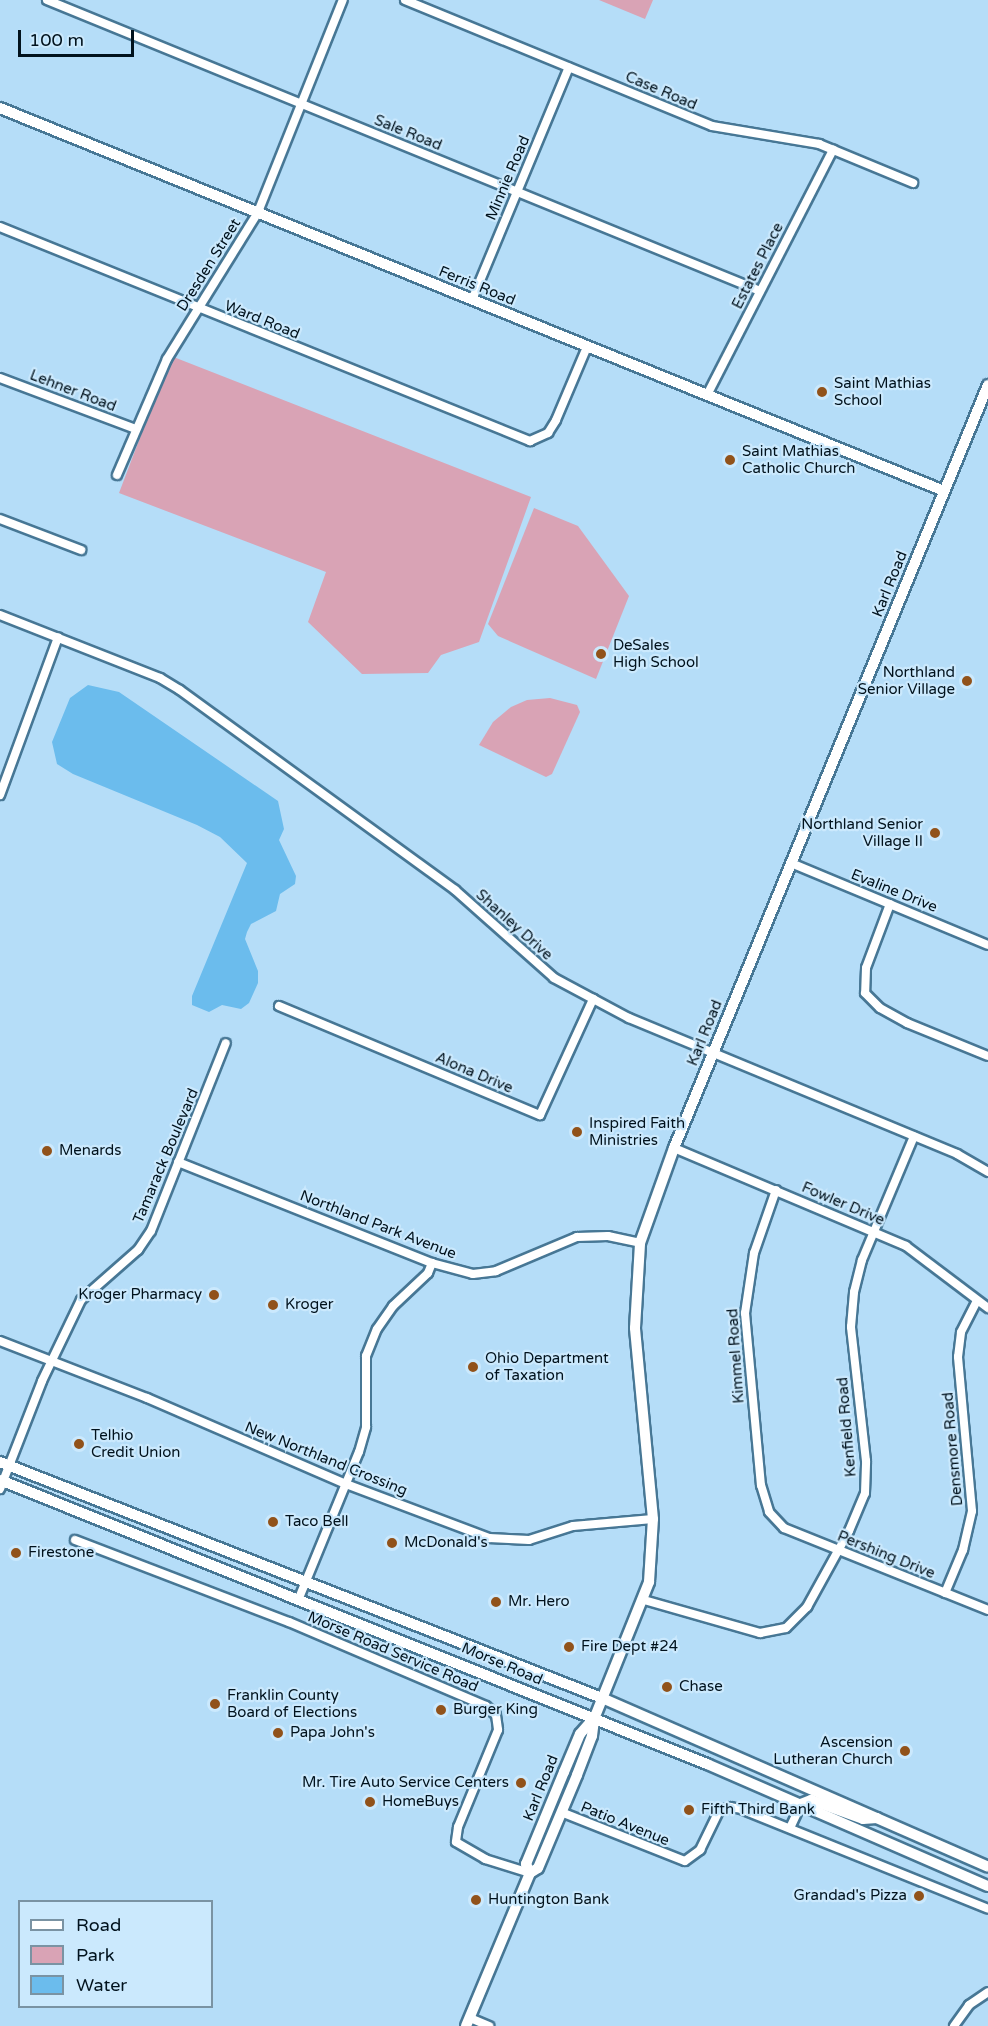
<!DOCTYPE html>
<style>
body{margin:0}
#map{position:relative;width:988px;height:2026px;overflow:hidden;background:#b5ddf8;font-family:"Varela Round",sans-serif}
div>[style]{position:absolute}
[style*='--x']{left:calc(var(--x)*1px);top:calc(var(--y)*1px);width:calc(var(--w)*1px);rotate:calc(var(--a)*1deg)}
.green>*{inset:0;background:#d9a3b5}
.water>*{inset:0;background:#6bbced}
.roads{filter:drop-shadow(2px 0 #477795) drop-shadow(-2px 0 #477795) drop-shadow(0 2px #477795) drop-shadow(0 -2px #477795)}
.minor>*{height:8px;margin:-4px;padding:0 4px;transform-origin:4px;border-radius:4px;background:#fff}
.major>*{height:10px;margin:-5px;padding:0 5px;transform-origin:5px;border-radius:5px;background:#fff}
.dots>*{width:16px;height:16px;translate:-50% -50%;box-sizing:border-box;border:3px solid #cbe9fd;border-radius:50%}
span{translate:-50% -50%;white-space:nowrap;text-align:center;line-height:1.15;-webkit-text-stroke:4.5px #cbe9fd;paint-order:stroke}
.street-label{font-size:15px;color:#01121d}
.poi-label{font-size:15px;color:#01121d}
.left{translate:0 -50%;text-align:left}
.right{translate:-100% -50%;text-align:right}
.legend{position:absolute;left:18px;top:1900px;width:195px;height:108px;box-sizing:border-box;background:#cbe9fd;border:2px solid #7a93a3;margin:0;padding:8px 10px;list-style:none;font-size:18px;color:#01121d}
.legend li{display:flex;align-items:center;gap:12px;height:30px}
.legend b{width:30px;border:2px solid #7a93a3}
.scale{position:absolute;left:18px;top:30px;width:116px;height:27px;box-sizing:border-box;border:3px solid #01121d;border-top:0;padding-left:8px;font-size:18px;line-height:21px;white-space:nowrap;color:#01121d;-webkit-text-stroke:4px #cbe9fd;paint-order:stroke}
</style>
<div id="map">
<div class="green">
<i style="clip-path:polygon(599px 0,653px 0,645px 19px)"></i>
<i style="clip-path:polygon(171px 356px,531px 497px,479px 642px,441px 655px,428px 673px,362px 674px,308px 622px,326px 572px,119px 493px)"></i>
<i style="clip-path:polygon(534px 508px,578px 526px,629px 596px,596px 679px,498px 636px,488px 624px)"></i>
<i style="clip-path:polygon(550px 698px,577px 705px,580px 712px,552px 774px,546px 777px,479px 745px,493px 722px,511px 707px,527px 700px)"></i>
</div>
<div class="water">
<i style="clip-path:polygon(88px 685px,119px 692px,278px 801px,284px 829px,279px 840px,296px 876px,295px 884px,280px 894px,276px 911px,251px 924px,247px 932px,245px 939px,258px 971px,258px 983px,249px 1003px,241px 1009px,222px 1005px,209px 1012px,192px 1005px,192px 996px,247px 863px,220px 837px,197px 825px,73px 774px,57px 764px,52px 742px,70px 698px)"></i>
</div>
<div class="roads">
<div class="minor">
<i style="--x:47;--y:0;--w:770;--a:22.2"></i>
<i style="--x:405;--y:0;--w:332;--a:22.3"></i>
<i style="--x:712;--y:126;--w:109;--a:9.5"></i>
<i style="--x:819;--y:144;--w:102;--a:22.5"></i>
<i style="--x:0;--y:227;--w:572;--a:21.99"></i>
<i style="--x:530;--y:441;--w:20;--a:-24"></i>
<i style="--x:548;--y:433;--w:15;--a:-58"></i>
<i style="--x:556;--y:420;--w:79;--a:-67"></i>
<i style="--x:472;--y:300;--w:252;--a:-67.4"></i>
<i style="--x:0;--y:378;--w:145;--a:20.6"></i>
<i style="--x:707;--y:395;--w:276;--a:-62.8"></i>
<i style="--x:117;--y:475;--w:126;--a:-66.7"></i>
<i style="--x:167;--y:359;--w:173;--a:-58.2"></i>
<i style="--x:258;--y:212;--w:228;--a:-68.2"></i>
<i style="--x:0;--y:519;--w:87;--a:20.9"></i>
<i style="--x:0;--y:615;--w:172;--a:21.5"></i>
<i style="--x:160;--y:678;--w:23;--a:31"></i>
<i style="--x:180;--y:690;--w:340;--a:36"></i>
<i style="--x:455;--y:890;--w:132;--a:41.6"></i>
<i style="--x:554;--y:978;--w:85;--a:28.1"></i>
<i style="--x:629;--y:1018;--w:355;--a:22.5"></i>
<i style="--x:957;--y:1154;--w:36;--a:30"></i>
<i style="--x:0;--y:795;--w:168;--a:-69.8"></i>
<i style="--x:791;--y:863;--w:213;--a:22.6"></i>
<i style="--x:890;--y:904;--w:68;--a:110.6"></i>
<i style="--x:866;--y:968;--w:25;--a:92"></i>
<i style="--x:865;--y:993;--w:21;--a:45"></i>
<i style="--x:880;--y:1008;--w:31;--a:29"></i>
<i style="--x:907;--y:1023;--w:87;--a:22.2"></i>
<i style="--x:279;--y:1006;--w:283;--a:22.7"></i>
<i style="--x:540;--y:1115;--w:128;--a:-65.4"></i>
<i style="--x:674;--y:1148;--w:252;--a:22.9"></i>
<i style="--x:906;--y:1246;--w:103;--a:37.1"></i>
<i style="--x:178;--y:1162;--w:273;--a:21.7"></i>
<i style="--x:432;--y:1263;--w:42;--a:15"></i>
<i style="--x:473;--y:1274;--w:23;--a:-7"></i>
<i style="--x:496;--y:1271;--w:88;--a:-22.8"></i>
<i style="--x:577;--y:1237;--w:31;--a:-2"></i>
<i style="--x:608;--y:1236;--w:33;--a:12"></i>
<i style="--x:776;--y:1190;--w:67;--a:109.2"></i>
<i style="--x:754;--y:1253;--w:61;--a:98.5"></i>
<i style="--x:745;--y:1313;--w:173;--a:84.7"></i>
<i style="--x:761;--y:1485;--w:28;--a:73"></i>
<i style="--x:769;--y:1512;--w:22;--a:47"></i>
<i style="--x:784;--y:1528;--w:220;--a:21.9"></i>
<i style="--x:0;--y:1341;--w:158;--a:21.2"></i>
<i style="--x:147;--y:1398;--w:217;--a:23.4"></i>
<i style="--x:346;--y:1484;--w:153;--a:20.7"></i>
<i style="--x:489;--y:1538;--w:40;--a:2.9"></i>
<i style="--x:529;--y:1540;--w:46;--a:-17.7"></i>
<i style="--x:573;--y:1526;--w:80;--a:-5"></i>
<i style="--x:0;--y:1489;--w:116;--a:-68.7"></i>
<i style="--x:42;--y:1381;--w:90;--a:-64.3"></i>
<i style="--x:81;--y:1300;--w:76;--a:-41.3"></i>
<i style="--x:138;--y:1250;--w:23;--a:-56"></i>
<i style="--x:151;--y:1231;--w:202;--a:-68.3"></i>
<i style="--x:75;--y:1540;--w:229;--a:21"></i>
<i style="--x:289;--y:1622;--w:214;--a:23.1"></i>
<i style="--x:486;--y:1706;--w:13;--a:42"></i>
<i style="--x:496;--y:1715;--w:15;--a:82"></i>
<i style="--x:498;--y:1730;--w:105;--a:112.4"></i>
<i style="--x:458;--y:1827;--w:15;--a:98"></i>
<i style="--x:456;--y:1842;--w:34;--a:30"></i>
<i style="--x:485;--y:1859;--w:47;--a:17.3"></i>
<i style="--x:945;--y:1593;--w:47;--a:-67.3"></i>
<i style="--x:963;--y:1550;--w:40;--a:-77"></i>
<i style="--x:972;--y:1511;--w:155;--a:-95.2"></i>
<i style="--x:958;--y:1357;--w:25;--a:-83"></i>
<i style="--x:961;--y:1332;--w:35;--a:-63"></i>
<i style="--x:299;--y:1598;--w:158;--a:-67.7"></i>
<i style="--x:359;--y:1452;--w:26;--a:-74"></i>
<i style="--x:366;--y:1427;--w:71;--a:-90"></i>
<i style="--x:366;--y:1356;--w:29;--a:-68"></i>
<i style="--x:377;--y:1329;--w:28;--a:-55"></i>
<i style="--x:393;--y:1306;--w:48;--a:-43.3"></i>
<i style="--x:428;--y:1273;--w:11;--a:-68"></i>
<i style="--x:644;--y:1600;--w:121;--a:15.9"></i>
<i style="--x:760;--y:1633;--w:26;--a:-11"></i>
<i style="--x:786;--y:1628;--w:30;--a:-45"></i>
<i style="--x:807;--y:1607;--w:87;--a:-61.1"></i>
<i style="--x:849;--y:1531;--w:41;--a:-67.2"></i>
<i style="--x:865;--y:1493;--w:32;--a:-88"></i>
<i style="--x:866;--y:1461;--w:135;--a:-96.4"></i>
<i style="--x:851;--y:1327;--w:35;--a:-85"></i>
<i style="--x:854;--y:1292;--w:33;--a:-76"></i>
<i style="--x:862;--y:1260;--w:134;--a:-67.2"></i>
<i style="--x:561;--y:1812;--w:133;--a:21.6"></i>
<i style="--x:685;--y:1861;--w:19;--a:-36"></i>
<i style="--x:700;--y:1850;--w:43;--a:-64"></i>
<i style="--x:719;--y:1811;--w:12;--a:-20"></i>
<i style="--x:730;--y:1807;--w:11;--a:10"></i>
<i style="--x:741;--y:1809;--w:266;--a:22"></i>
<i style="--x:790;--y:1828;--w:26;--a:-65"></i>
<i style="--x:470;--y:2018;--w:21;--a:23"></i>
<i style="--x:954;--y:2026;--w:26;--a:-54"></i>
<i style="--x:969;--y:2005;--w:23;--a:-34"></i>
</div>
<div class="major">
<i style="--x:0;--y:108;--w:1019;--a:22.08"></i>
<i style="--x:0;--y:1462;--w:647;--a:21.41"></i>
<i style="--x:602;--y:1698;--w:421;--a:23.6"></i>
<i style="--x:0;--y:1480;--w:762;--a:21.89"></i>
<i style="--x:707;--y:1764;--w:306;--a:23.5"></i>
<i style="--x:801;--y:1804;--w:11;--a:-22"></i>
<i style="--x:811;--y:1800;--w:55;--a:20.1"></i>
<i style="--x:863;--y:1819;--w:14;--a:-4"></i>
<i style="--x:530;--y:1873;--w:10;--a:-114"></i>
<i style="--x:526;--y:1864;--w:100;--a:-67.6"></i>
<i style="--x:564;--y:1772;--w:41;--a:-67.2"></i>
<i style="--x:580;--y:1734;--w:20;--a:-49"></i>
<i style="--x:466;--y:2026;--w:166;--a:-67.3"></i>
<i style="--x:530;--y:1873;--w:9;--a:-32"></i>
<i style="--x:538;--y:1868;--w:101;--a:-67.2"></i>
<i style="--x:577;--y:1775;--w:42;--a:-69"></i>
<i style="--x:592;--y:1736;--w:17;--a:-83"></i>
<i style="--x:594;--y:1719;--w:148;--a:-68.1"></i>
<i style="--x:649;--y:1582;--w:63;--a:-86.4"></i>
<i style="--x:653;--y:1519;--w:192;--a:-95.4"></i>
<i style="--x:635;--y:1328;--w:85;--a:-86.6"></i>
<i style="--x:640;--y:1243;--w:101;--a:-70.3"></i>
<i style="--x:674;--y:1148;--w:825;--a:-67.63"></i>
</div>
</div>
<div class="dots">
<i style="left:822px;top:392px;background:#91521a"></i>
<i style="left:730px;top:460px;background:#91521a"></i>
<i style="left:601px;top:654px;background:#91521a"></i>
<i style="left:967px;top:681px;background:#91521a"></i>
<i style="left:935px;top:833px;background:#91521a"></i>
<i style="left:577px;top:1132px;background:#91521a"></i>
<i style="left:47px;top:1151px;background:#91521a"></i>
<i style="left:214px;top:1295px;background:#91521a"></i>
<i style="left:273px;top:1305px;background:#91521a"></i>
<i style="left:473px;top:1367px;background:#91521a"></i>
<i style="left:79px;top:1444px;background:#91521a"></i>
<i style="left:273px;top:1522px;background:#91521a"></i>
<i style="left:392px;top:1543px;background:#91521a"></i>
<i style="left:16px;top:1553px;background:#91521a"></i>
<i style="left:496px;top:1602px;background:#91521a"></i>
<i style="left:569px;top:1647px;background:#91521a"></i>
<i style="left:667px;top:1687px;background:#91521a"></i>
<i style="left:215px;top:1704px;background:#91521a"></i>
<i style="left:441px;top:1710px;background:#91521a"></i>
<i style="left:278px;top:1733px;background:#91521a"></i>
<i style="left:905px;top:1751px;background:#91521a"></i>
<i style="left:521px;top:1783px;background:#91521a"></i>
<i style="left:370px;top:1802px;background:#91521a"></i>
<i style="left:689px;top:1810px;background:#91521a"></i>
<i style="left:919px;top:1896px;background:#91521a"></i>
<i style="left:476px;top:1900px;background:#91521a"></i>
</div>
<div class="street-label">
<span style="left:661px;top:91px;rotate:23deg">Case Road</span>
<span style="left:408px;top:133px;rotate:22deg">Sale Road</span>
<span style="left:508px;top:178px;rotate:-67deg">Minnie Road</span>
<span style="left:209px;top:265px;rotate:-58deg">Dresden Street</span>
<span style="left:758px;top:266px;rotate:-63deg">Estates Place</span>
<span style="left:477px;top:286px;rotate:22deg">Ferris Road</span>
<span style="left:262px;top:320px;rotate:22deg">Ward Road</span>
<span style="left:73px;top:391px;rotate:21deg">Lehner Road</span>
<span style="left:890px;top:584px;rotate:-68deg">Karl Road</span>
<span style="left:894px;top:891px;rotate:22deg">Evaline Drive</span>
<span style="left:514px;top:925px;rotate:42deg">Shanley Drive</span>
<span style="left:705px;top:1033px;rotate:-68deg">Karl Road</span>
<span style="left:474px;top:1073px;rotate:23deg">Alona Drive</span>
<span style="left:166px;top:1156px;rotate:-67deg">Tamarack Boulevard</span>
<span style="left:843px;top:1204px;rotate:23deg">Fowler Drive</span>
<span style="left:378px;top:1225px;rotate:21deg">Northland Park Avenue</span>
<span style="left:736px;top:1356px;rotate:-94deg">Kimmel Road</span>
<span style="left:847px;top:1427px;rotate:-95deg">Kenfield Road</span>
<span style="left:953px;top:1449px;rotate:-95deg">Densmore Road</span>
<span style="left:326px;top:1459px;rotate:22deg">New Northland Crossing</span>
<span style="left:886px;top:1555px;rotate:22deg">Pershing Drive</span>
<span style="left:393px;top:1652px;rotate:23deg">Morse Road Service Road</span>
<span style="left:502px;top:1664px;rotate:23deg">Morse Road</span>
<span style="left:541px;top:1788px;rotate:-68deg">Karl Road</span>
<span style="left:625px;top:1824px;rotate:22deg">Patio Avenue</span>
</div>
<div class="poi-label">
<span class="left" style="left:834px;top:392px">Saint Mathias<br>School</span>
<span class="left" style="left:742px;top:460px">Saint Mathias<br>Catholic Church</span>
<span class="left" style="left:613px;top:654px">DeSales<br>High School</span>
<span class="right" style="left:955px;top:681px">Northland<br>Senior Village</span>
<span class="right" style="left:923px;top:833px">Northland Senior<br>Village II</span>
<span class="left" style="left:589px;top:1132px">Inspired Faith<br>Ministries</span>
<span class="left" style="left:59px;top:1151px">Menards</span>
<span class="right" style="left:202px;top:1295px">Kroger Pharmacy</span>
<span class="left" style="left:285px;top:1305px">Kroger</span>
<span class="left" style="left:485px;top:1367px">Ohio Department<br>of Taxation</span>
<span class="left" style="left:91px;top:1444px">Telhio<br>Credit Union</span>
<span class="left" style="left:285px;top:1522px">Taco Bell</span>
<span class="left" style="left:404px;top:1543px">McDonald's</span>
<span class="left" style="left:28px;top:1553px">Firestone</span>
<span class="left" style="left:508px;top:1602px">Mr. Hero</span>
<span class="left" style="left:581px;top:1647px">Fire Dept #24</span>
<span class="left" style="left:679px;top:1687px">Chase</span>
<span class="left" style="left:227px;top:1704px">Franklin County<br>Board of Elections</span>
<span class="left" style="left:453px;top:1710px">Burger King</span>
<span class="left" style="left:290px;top:1733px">Papa John's</span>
<span class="right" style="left:893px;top:1751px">Ascension<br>Lutheran Church</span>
<span class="right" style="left:509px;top:1783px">Mr. Tire Auto Service Centers</span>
<span class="left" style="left:382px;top:1802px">HomeBuys</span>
<span class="left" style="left:701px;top:1810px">Fifth Third Bank</span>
<span class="right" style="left:907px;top:1896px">Grandad's Pizza</span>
<span class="left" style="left:488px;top:1900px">Huntington Bank</span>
</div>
<ul class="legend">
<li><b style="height:8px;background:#fff"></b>Road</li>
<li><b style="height:16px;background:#d9a3b5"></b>Park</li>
<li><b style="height:16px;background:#6bbced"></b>Water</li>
</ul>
<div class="scale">100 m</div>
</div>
